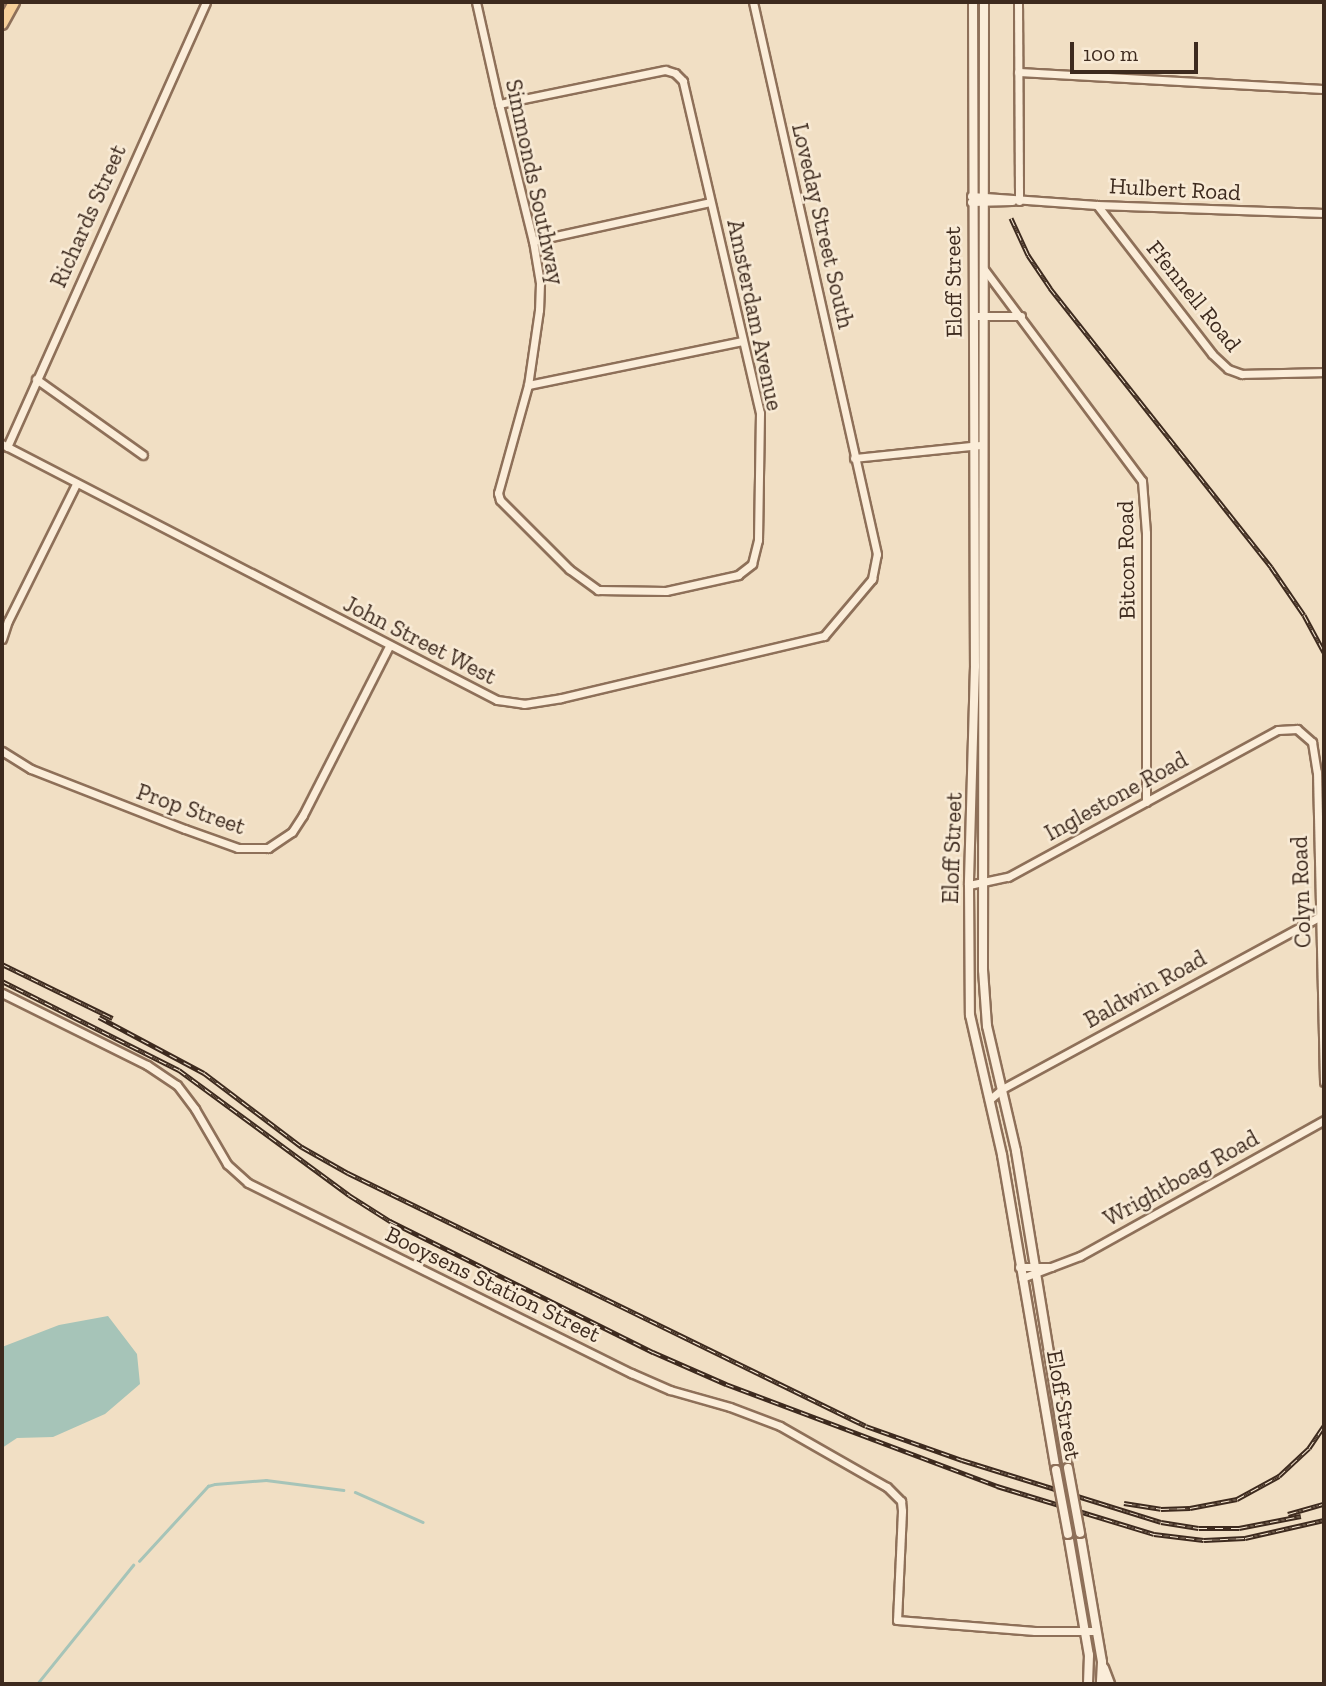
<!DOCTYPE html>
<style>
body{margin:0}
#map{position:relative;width:1326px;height:1686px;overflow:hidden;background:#f1dfc4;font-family:"Zilla Slab",serif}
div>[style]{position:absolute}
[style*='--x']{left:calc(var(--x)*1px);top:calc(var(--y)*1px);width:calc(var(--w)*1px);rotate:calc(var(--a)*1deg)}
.water>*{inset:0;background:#a6c4b8}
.stream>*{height:2.5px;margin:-1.25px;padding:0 1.25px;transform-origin:1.25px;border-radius:1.25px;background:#a6c4b8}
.roads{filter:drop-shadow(2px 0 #8e7059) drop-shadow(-2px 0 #8e7059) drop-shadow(0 2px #8e7059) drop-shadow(0 -2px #8e7059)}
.minor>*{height:7px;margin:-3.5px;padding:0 3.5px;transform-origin:3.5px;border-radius:3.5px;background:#fbedd9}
.tertiary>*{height:8px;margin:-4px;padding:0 4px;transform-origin:4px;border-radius:4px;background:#fbedd9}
.primary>*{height:10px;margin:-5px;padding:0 5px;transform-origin:5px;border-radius:5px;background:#f7d09a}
.rail>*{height:5px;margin-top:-2.5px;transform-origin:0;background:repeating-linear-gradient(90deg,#f8ead5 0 8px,#3d2a1e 0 16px);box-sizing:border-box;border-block:2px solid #3d2a1e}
.bridges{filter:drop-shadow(2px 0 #8e7059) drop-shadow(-2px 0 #8e7059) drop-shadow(0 2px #8e7059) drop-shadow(0 -2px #8e7059)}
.tertiary-bridge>*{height:8px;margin:-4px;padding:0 4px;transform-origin:4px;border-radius:4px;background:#fbedd9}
span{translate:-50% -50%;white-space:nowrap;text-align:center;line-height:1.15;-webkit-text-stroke:5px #f8ead5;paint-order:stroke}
.street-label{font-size:23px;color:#3d2a1e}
.frame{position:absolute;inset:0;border:4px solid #3d2a1e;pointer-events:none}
.scale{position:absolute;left:1070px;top:42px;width:128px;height:32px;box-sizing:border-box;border:4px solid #3d2a1e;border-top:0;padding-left:9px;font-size:21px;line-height:24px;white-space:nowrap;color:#3d2a1e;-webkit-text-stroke:5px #f8ead5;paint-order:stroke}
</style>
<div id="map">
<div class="water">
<i style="clip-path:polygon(108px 1316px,137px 1354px,140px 1384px,105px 1414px,53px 1437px,17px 1438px,2px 1448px,2px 1347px,59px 1325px)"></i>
</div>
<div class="stream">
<i style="--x:355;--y:1492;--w:74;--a:23.8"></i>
<i style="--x:139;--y:1561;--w:102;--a:-47.4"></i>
<i style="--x:208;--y:1486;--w:7;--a:-16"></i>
<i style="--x:215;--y:1484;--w:51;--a:-4.5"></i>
<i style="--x:266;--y:1480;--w:78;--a:7.4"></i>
<i style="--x:37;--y:1684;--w:153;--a:-51.1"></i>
</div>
<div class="roads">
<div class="minor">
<i style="--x:476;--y:2;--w:105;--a:77.3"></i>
<i style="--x:499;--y:104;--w:141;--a:76.1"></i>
<i style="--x:533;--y:241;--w:43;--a:80.5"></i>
<i style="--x:540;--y:283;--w:27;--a:92"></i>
<i style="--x:539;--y:310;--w:76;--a:98.3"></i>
<i style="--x:528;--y:385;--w:112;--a:105.5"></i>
<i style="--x:498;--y:493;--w:7;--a:74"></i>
<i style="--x:500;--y:500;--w:98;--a:45"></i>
<i style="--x:569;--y:569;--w:36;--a:36"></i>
<i style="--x:598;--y:590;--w:68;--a:0.8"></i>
<i style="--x:666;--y:591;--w:74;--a:-12.5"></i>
<i style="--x:738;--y:575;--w:18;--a:-38"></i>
<i style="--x:752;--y:564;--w:25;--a:-76"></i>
<i style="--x:758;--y:540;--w:127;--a:-89.1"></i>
<i style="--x:760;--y:413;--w:341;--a:-103.1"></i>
<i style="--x:683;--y:81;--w:11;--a:-135"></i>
<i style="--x:675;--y:73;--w:10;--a:-163"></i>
<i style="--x:665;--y:70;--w:169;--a:168.4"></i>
<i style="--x:1018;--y:2;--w:199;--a:89.7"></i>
<i style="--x:1018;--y:72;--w:306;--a:3.2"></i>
<i style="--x:971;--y:196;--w:126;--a:4.1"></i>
<i style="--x:1097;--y:205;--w:227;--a:2"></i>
<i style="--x:971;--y:202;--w:41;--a:-1.4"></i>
<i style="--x:1097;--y:205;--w:188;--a:52.3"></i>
<i style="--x:1212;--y:354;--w:22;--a:43"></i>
<i style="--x:1228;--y:369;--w:15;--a:20"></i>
<i style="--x:1242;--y:374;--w:82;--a:-1.4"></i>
<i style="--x:533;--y:241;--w:181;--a:-12.4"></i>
<i style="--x:984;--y:269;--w:264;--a:53.3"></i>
<i style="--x:1142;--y:481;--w:52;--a:85.6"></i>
<i style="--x:1146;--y:533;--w:269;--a:90"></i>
<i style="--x:973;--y:316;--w:48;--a:0"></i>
<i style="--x:36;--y:379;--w:131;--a:35.4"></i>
<i style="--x:528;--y:385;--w:219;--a:-11.6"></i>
<i style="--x:2;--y:444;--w:557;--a:27.35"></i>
<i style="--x:497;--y:700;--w:27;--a:8"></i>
<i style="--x:524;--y:704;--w:37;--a:-9"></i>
<i style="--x:561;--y:698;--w:270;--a:-13.3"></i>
<i style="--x:824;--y:636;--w:75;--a:-49.9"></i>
<i style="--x:872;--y:579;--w:25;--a:-79"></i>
<i style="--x:877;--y:554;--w:566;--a:-102.66"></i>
<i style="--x:7;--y:447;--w:487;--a:-65.9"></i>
<i style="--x:854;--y:458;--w:126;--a:-5.9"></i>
<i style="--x:2;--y:639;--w:19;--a:-72"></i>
<i style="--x:8;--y:621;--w:153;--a:-63.6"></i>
<i style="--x:2;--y:751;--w:34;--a:32"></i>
<i style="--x:31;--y:769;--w:165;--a:21.3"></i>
<i style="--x:185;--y:829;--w:56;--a:19.7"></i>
<i style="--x:238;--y:848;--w:30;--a:0"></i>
<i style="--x:268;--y:848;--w:29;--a:-34"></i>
<i style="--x:292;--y:832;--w:20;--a:-57"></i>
<i style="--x:303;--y:815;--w:190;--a:-63"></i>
<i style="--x:969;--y:885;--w:40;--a:-12"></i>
<i style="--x:1008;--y:877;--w:307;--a:-28.6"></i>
<i style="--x:1278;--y:730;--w:19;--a:-3"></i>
<i style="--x:1297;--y:729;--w:20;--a:41"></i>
<i style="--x:1312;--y:742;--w:30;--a:81"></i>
<i style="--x:1317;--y:772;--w:310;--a:88.7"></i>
<i style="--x:2;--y:993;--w:162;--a:26.4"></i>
<i style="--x:147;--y:1065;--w:36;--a:34"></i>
<i style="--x:177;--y:1085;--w:30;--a:53"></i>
<i style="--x:195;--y:1109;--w:64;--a:59.8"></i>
<i style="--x:227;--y:1164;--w:28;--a:42"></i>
<i style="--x:248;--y:1183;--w:428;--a:26.4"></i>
<i style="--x:631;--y:1373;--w:43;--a:23.6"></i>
<i style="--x:670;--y:1390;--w:62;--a:15.8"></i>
<i style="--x:730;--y:1407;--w:53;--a:20.8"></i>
<i style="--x:780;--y:1426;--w:123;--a:29.7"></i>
<i style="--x:887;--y:1487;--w:20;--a:45"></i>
<i style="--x:901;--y:1501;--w:10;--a:84"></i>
<i style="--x:902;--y:1511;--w:109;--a:92.6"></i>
<i style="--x:897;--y:1620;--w:138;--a:4.6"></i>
<i style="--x:1035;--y:1631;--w:61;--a:0"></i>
<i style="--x:989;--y:1100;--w:17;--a:-40"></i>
<i style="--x:1002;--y:1089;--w:364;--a:-28.5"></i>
<i style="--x:1019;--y:1267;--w:32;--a:0"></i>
<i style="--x:1022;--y:1278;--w:62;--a:-20.8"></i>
<i style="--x:1080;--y:1256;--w:279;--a:-29.1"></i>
</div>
<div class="tertiary">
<i style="--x:973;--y:2;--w:664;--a:89.83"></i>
<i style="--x:975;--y:666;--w:219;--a:91.6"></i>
<i style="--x:969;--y:885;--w:130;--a:89.6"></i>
<i style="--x:970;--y:1015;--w:144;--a:77.1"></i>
<i style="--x:1002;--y:1155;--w:320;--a:80.3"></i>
<i style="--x:984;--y:2;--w:968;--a:90.06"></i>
<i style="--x:983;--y:970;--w:56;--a:85.9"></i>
<i style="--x:987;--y:1026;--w:128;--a:76.9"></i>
<i style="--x:1016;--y:1151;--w:321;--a:80.7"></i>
<i style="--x:1080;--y:1533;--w:131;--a:80.3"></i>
<i style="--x:1102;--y:1662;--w:22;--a:93"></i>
<i style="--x:1068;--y:1534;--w:123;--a:80.2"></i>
<i style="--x:1089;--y:1655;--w:29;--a:92"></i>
<i style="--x:1104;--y:1668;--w:17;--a:69"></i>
</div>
<div class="primary">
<i style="--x:2;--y:24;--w:25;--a:-61"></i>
</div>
</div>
<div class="rail">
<i style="--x:1011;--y:218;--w:41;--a:65.3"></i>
<i style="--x:1028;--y:255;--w:40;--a:56"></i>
<i style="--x:1050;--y:288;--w:356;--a:51.6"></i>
<i style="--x:1271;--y:567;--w:58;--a:55.5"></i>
<i style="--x:1304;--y:615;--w:42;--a:61.6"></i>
<i style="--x:2;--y:964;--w:123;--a:26.1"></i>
<i style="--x:2;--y:981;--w:198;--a:26.7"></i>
<i style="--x:179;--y:1070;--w:211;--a:36.3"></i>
<i style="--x:349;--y:1195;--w:49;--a:32.4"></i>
<i style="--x:390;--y:1221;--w:294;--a:26.5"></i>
<i style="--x:653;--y:1352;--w:80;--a:23.7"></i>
<i style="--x:726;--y:1384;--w:290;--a:20.6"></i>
<i style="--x:997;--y:1486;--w:164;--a:17"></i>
<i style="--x:1154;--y:1534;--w:50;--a:6.8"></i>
<i style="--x:1204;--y:1540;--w:41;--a:-2.8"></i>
<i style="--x:1245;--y:1538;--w:81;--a:-12.8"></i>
<i style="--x:99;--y:1017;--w:119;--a:28.1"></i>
<i style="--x:204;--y:1073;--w:123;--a:37.1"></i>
<i style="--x:302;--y:1147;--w:53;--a:29.5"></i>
<i style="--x:348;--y:1173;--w:576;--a:26.03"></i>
<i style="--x:866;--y:1426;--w:102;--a:19.5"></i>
<i style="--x:962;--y:1460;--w:208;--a:17.3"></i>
<i style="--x:1161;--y:1522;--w:38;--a:9"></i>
<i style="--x:1199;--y:1528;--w:40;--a:0"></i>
<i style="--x:1239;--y:1528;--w:63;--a:-11"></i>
<i style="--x:1124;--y:1503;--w:37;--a:9"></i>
<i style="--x:1161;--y:1509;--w:29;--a:-2"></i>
<i style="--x:1190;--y:1508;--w:48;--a:-10.8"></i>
<i style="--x:1237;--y:1499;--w:48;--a:-28.7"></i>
<i style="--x:1279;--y:1476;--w:41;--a:-43"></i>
<i style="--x:1309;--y:1448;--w:27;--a:-56"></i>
<i style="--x:1288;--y:1514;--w:37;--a:-16"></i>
</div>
<div class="bridges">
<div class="tertiary-bridge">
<i style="--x:1068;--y:1468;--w:66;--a:79.5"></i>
<i style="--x:1056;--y:1470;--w:65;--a:79.4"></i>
</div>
</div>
<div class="street-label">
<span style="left:535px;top:182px;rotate:78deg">Simmonds Southway</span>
<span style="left:1175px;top:189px;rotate:3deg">Hulbert Road</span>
<span style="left:88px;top:216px;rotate:-66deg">Richards Street</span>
<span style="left:823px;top:226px;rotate:77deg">Loveday Street South</span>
<span style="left:953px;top:282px;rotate:-91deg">Eloff Street</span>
<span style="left:1194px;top:296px;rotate:51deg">Ffennell Road</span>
<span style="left:755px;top:315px;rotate:78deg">Amsterdam Avenue</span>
<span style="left:1126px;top:560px;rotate:-91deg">Bitcon Road</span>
<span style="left:420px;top:640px;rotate:27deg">John Street West</span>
<span style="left:1116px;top:796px;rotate:-29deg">Inglestone Road</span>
<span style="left:191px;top:809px;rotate:19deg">Prop Street</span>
<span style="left:952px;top:848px;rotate:-88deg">Eloff Street</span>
<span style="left:1301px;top:892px;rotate:-92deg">Colyn Road</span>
<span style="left:1145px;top:989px;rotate:-29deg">Baldwin Road</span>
<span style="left:1181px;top:1178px;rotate:-29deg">Wrightboag Road</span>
<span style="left:493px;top:1284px;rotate:26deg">Booysens Station Street</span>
<span style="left:1064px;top:1405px;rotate:80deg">Eloff Street</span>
</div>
<div class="frame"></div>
<div class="scale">100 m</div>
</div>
